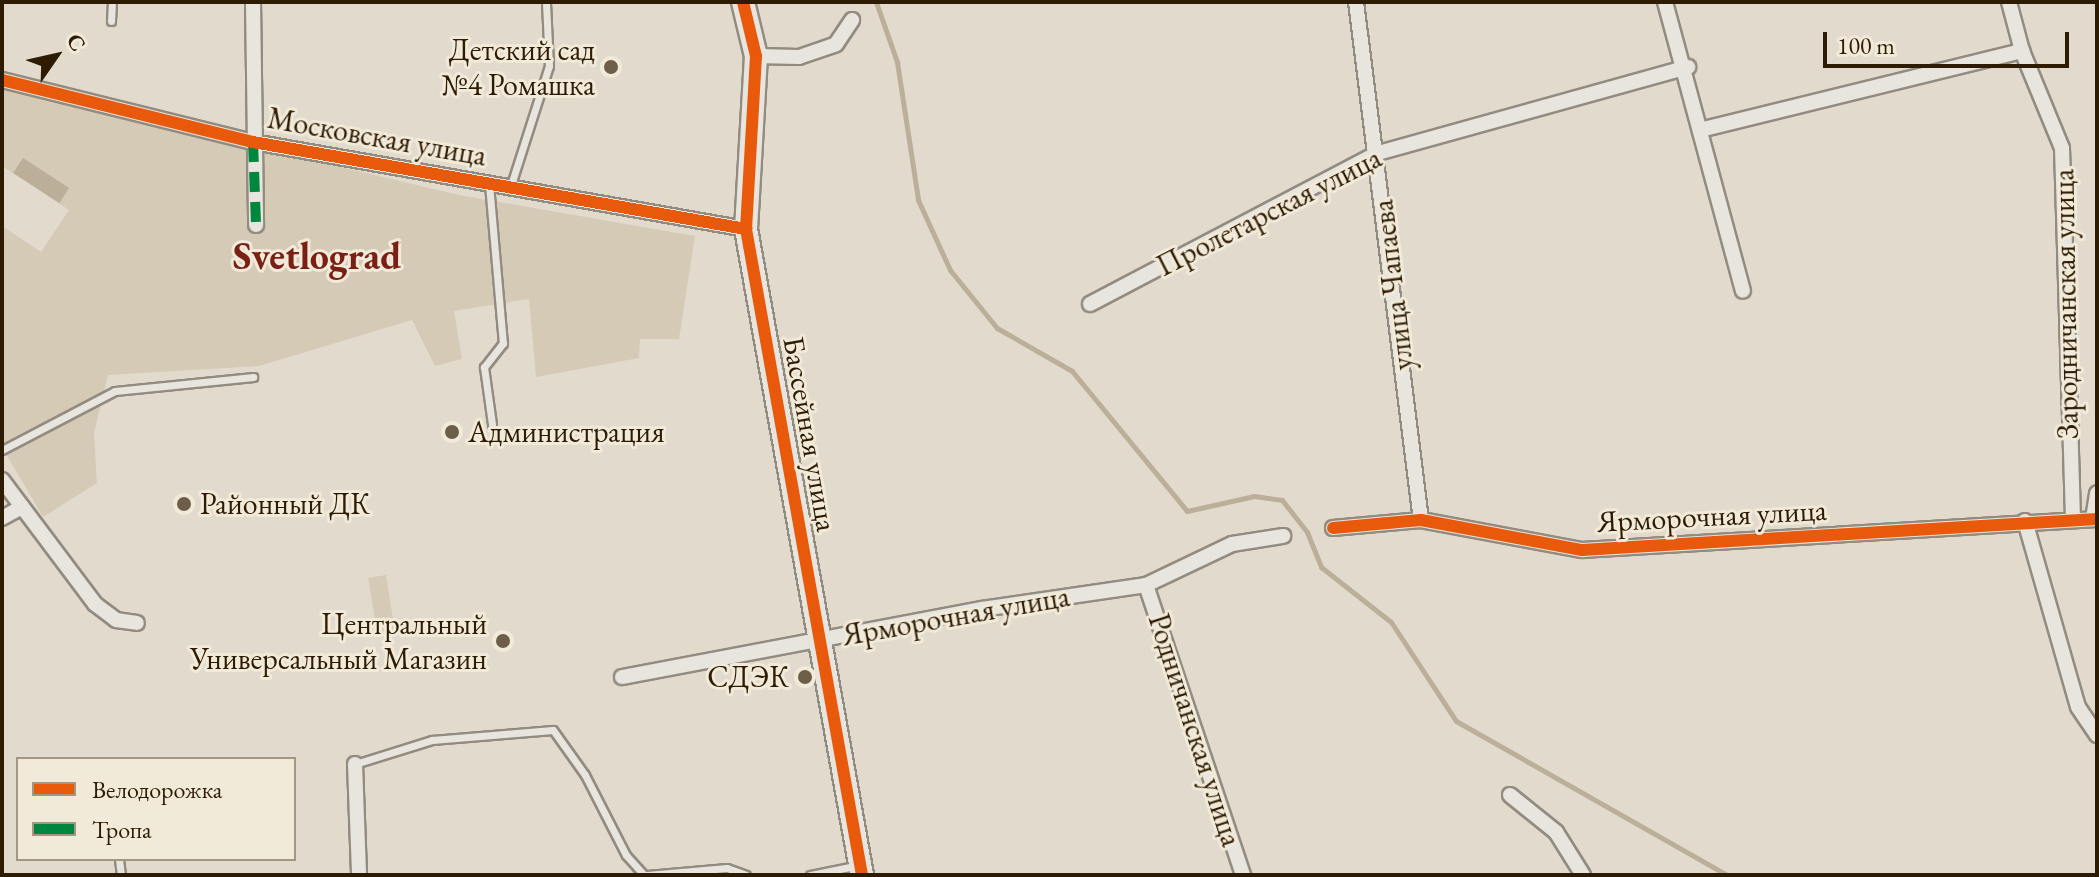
<!DOCTYPE html>
<meta charset="utf-8">
<style>
body{margin:0}
#map{position:relative;width:2099px;height:877px;overflow:hidden;background:#e2dbcd;font-family:"EB Garamond",serif}
div>[style]{position:absolute}
[style*='--x']{left:calc(var(--x)*1px);top:calc(var(--y)*1px);width:calc(var(--w)*1px);rotate:calc(var(--a)*1deg)}
.green>*{inset:0;background:#d5cab6;transform-origin:0 0}
.water>*{inset:0;background:#bbaf99;transform-origin:0 0}
.stream>*{height:5px;margin:-2.5px;padding:0 2.5px;transform-origin:2.5px;border-radius:2.5px;background:#bbaf99}
.roads{filter:drop-shadow(2px 0 #928b80) drop-shadow(-2px 0 #928b80) drop-shadow(0 2px #928b80) drop-shadow(0 -2px #928b80)}
.lane>*{height:7px;margin:-3.5px;padding:0 3.5px;transform-origin:3.5px;border-radius:3.5px;background:#e8e5de}
.street>*{height:14px;margin:-7px;padding:0 7px;transform-origin:7px;border-radius:7px;background:#e8e5de}
.secondary>*{height:22px;margin:-11px;padding:0 11px;transform-origin:11px;border-radius:11px;background:#e8e5de}
.quiet>*{height:10px;margin-top:-5px;transform-origin:0;background:repeating-linear-gradient(90deg,#00873e 0 20px,transparent 0 30px)}
.cycleway>*{height:12px;margin:-6px;padding:0 6px;transform-origin:6px;border-radius:6px;background:#e8590c}
.dots>*{width:22px;height:22px;translate:-50% -50%;box-sizing:border-box;border:4px solid #f1ead9;border-radius:50%}
span{translate:-50% -50%;white-space:nowrap;text-align:center;line-height:1.15;-webkit-text-stroke:6px #f1ead9;paint-order:stroke}
.poi-label{font-size:30px;color:#2e1b03}
.right{translate:-100% -50%;text-align:right}
.left{translate:0 -50%;text-align:left}
.street-label{font-size:30px;color:#2e1b03}
.district-label{font-size:38px;color:#7a1f14;font-weight:700}
.frame{position:absolute;inset:0;border:4px solid #2e1b03;pointer-events:none}
.legend{position:absolute;left:16px;top:757px;width:280px;height:104px;box-sizing:border-box;background:#f1ead9;border:2px solid #a39783;margin:0;padding:10px 14px;list-style:none;font-size:24px;color:#2e1b03}
.legend li{display:flex;align-items:center;gap:16px;height:40px}
.legend b{width:40px;border:2px solid #a39783}
.north{position:absolute;left:16px;top:16px;width:80px;height:80px;-webkit-text-stroke:6px #f1ead9;paint-order:stroke;rotate:56deg;font-size:22px;font-weight:700;line-height:32px;text-align:center;color:#2e1b03}
.north::after{content:'';display:block;margin:auto;width:28px;height:36px;background:#2e1b03;clip-path:polygon(50% 0,100% 100%,50% 72%,0 100%)}
.scale{position:absolute;left:1823px;top:32px;width:246px;height:36px;box-sizing:border-box;border:4px solid #2e1b03;border-top:0;padding-left:10px;font-size:24px;line-height:28px;white-space:nowrap;color:#2e1b03;-webkit-text-stroke:6px #f1ead9;paint-order:stroke}
</style>
<div id="map">
<div class="green">
<i style="clip-path:polygon(2px 87px,459px 195px,695px 236px,679px 339px,640px 339px,639px 358px,536px 377px,529px 299px,454px 311px,462px 359px,435px 366px,412px 320px,259px 366px,108px 375px,94px 433px,97px 483px,43px 517px,2px 447px,2px 226px,41px 252px,69px 210px,2px 166px)"></i>
<i style="left:386px;top:575px;width:58px;height:18px;rotate:81deg"></i>
</div>
<div class="water">
<i style="left:23px;top:158px;width:55px;height:18px;rotate:33deg"></i>
</div>
<div class="stream">
<i style="--x:876;--y:2;--w:64;--a:70.7"></i>
<i style="--x:897;--y:62;--w:140;--a:81.3"></i>
<i style="--x:918;--y:200;--w:77;--a:65.4"></i>
<i style="--x:950;--y:270;--w:75;--a:51"></i>
<i style="--x:997;--y:328;--w:86;--a:29.8"></i>
<i style="--x:1072;--y:371;--w:181;--a:50.6"></i>
<i style="--x:1187;--y:511;--w:69;--a:-12.6"></i>
<i style="--x:1254;--y:496;--w:28;--a:8"></i>
<i style="--x:1282;--y:500;--w:41;--a:52"></i>
<i style="--x:1307;--y:532;--w:38;--a:68"></i>
<i style="--x:1321;--y:567;--w:89;--a:38.2"></i>
<i style="--x:1391;--y:622;--w:118;--a:56.7"></i>
<i style="--x:1456;--y:721;--w:312;--a:29.6"></i>
</div>
<div class="roads">
<div class="lane">
<i style="--x:111;--y:21;--w:19;--a:-87"></i>
<i style="--x:489;--y:184;--w:160;--a:85"></i>
<i style="--x:503;--y:343;--w:31;--a:128"></i>
<i style="--x:484;--y:367;--w:58;--a:82"></i>
<i style="--x:510;--y:188;--w:128;--a:-72.3"></i>
<i style="--x:549;--y:66;--w:64;--a:-92.7"></i>
<i style="--x:2;--y:450;--w:127;--a:-27.6"></i>
<i style="--x:115;--y:391;--w:139;--a:-5.8"></i>
<i style="--x:355;--y:764;--w:81;--a:-17.3"></i>
<i style="--x:432;--y:740;--w:121;--a:-4.7"></i>
<i style="--x:553;--y:730;--w:55;--a:54.6"></i>
<i style="--x:585;--y:775;--w:90;--a:62.9"></i>
<i style="--x:626;--y:855;--w:27;--a:48"></i>
<i style="--x:119;--y:859;--w:16;--a:83"></i>
<i style="--x:647;--y:875;--w:80;--a:-5"></i>
<i style="--x:727;--y:868;--w:20;--a:20"></i>
<i style="--x:810;--y:875;--w:46;--a:-11.3"></i>
</div>
<div class="street">
<i style="--x:253;--y:2;--w:223;--a:89.2"></i>
<i style="--x:1356;--y:2;--w:522;--a:82.85"></i>
<i style="--x:1665;--y:2;--w:299;--a:74.9"></i>
<i style="--x:2009;--y:2;--w:51;--a:75.1"></i>
<i style="--x:2022;--y:51;--w:105;--a:67.6"></i>
<i style="--x:2062;--y:148;--w:372;--a:88.3"></i>
<i style="--x:756;--y:56;--w:43;--a:1.3"></i>
<i style="--x:799;--y:57;--w:39;--a:-19"></i>
<i style="--x:836;--y:44;--w:29;--a:-56"></i>
<i style="--x:2;--y:80;--w:259;--a:13.9"></i>
<i style="--x:253;--y:142;--w:501;--a:10.01"></i>
<i style="--x:1700;--y:130;--w:332;--a:-13.8"></i>
<i style="--x:1090;--y:304;--w:325;--a:-27.7"></i>
<i style="--x:1378;--y:153;--w:322;--a:-15.5"></i>
<i style="--x:2;--y:480;--w:155;--a:53.1"></i>
<i style="--x:95;--y:604;--w:26;--a:37"></i>
<i style="--x:116;--y:620;--w:21;--a:8"></i>
<i style="--x:2;--y:518;--w:23;--a:-29"></i>
<i style="--x:2093;--y:519;--w:26;--a:-81"></i>
<i style="--x:2025;--y:521;--w:193;--a:74.1"></i>
<i style="--x:2078;--y:707;--w:34;--a:56"></i>
<i style="--x:1333;--y:528;--w:88;--a:-5.2"></i>
<i style="--x:1421;--y:520;--w:164;--a:10.6"></i>
<i style="--x:1582;--y:550;--w:516;--a:-3.44"></i>
<i style="--x:1146;--y:585;--w:306;--a:71.5"></i>
<i style="--x:622;--y:677;--w:366;--a:-10.7"></i>
<i style="--x:982;--y:609;--w:166;--a:-8.3"></i>
<i style="--x:1146;--y:585;--w:95;--a:-25.5"></i>
<i style="--x:1232;--y:544;--w:52;--a:-8.9"></i>
<i style="--x:355;--y:764;--w:111;--a:87.9"></i>
<i style="--x:1510;--y:795;--w:59;--a:38.8"></i>
<i style="--x:1556;--y:832;--w:51;--a:57.9"></i>
</div>
<div class="secondary">
<i style="--x:743;--y:2;--w:56;--a:76.5"></i>
<i style="--x:756;--y:56;--w:173;--a:93.3"></i>
<i style="--x:746;--y:229;--w:656;--a:79.82"></i>
</div>
</div>
<div class="quiet">
<i style="--x:253;--y:142;--w:83;--a:87.9"></i>
</div>
<div class="cycleway">
<i style="--x:743;--y:2;--w:56;--a:76.5"></i>
<i style="--x:756;--y:56;--w:173;--a:93.3"></i>
<i style="--x:746;--y:229;--w:656;--a:79.82"></i>
<i style="--x:2;--y:80;--w:259;--a:13.9"></i>
<i style="--x:253;--y:142;--w:501;--a:10.01"></i>
<i style="--x:1333;--y:528;--w:88;--a:-5.2"></i>
<i style="--x:1421;--y:520;--w:164;--a:10.6"></i>
<i style="--x:1582;--y:550;--w:516;--a:-3.44"></i>
</div>
<div class="dots">
<i style="left:611px;top:67px;background:#6d5e4a"></i>
<i style="left:452px;top:432px;background:#6d5e4a"></i>
<i style="left:184px;top:504px;background:#6d5e4a"></i>
<i style="left:503px;top:641px;background:#6d5e4a"></i>
<i style="left:805px;top:677px;background:#6d5e4a"></i>
</div>
<div class="poi-label">
<span class="right" style="left:595px;top:67px">Детский сад<br>№4 Ромашка</span>
<span class="left" style="left:468px;top:432px">Администрация</span>
<span class="left" style="left:200px;top:504px">Районный ДК</span>
<span class="right" style="left:487px;top:641px">Центральный<br>Универсальный Магазин</span>
<span class="right" style="left:789px;top:677px">СДЭК</span>
</div>
<div class="street-label">
<span style="left:377px;top:137px;rotate:10deg">Московская улица</span>
<span style="left:1269px;top:212px;rotate:-27deg">Пролетарская улица</span>
<span style="left:1393px;top:285px;rotate:-97deg">улица Чапаева</span>
<span style="left:2066px;top:304px;rotate:-91deg">Зародничанская улица</span>
<span style="left:810px;top:434px;rotate:80deg">Бассейная улица</span>
<span style="left:1712px;top:516px;rotate:-3deg">Ярморочная улица</span>
<span style="left:956px;top:616px;rotate:-10deg">Ярморочная улица</span>
<span style="left:1195px;top:730px;rotate:72deg">Родничанская улица</span>
</div>
<div class="district-label">
<span style="left:317px;top:256px">Svetlograd</span>
</div>
<div class="frame"></div>
<ul class="legend">
<li><b style="height:10px;background:#e8590c"></b>Велодорожка</li>
<li><b style="height:10px;background:#00873e"></b>Тропа</li>
</ul>
<div class="north">С</div>
<div class="scale">100 m</div>
</div>
